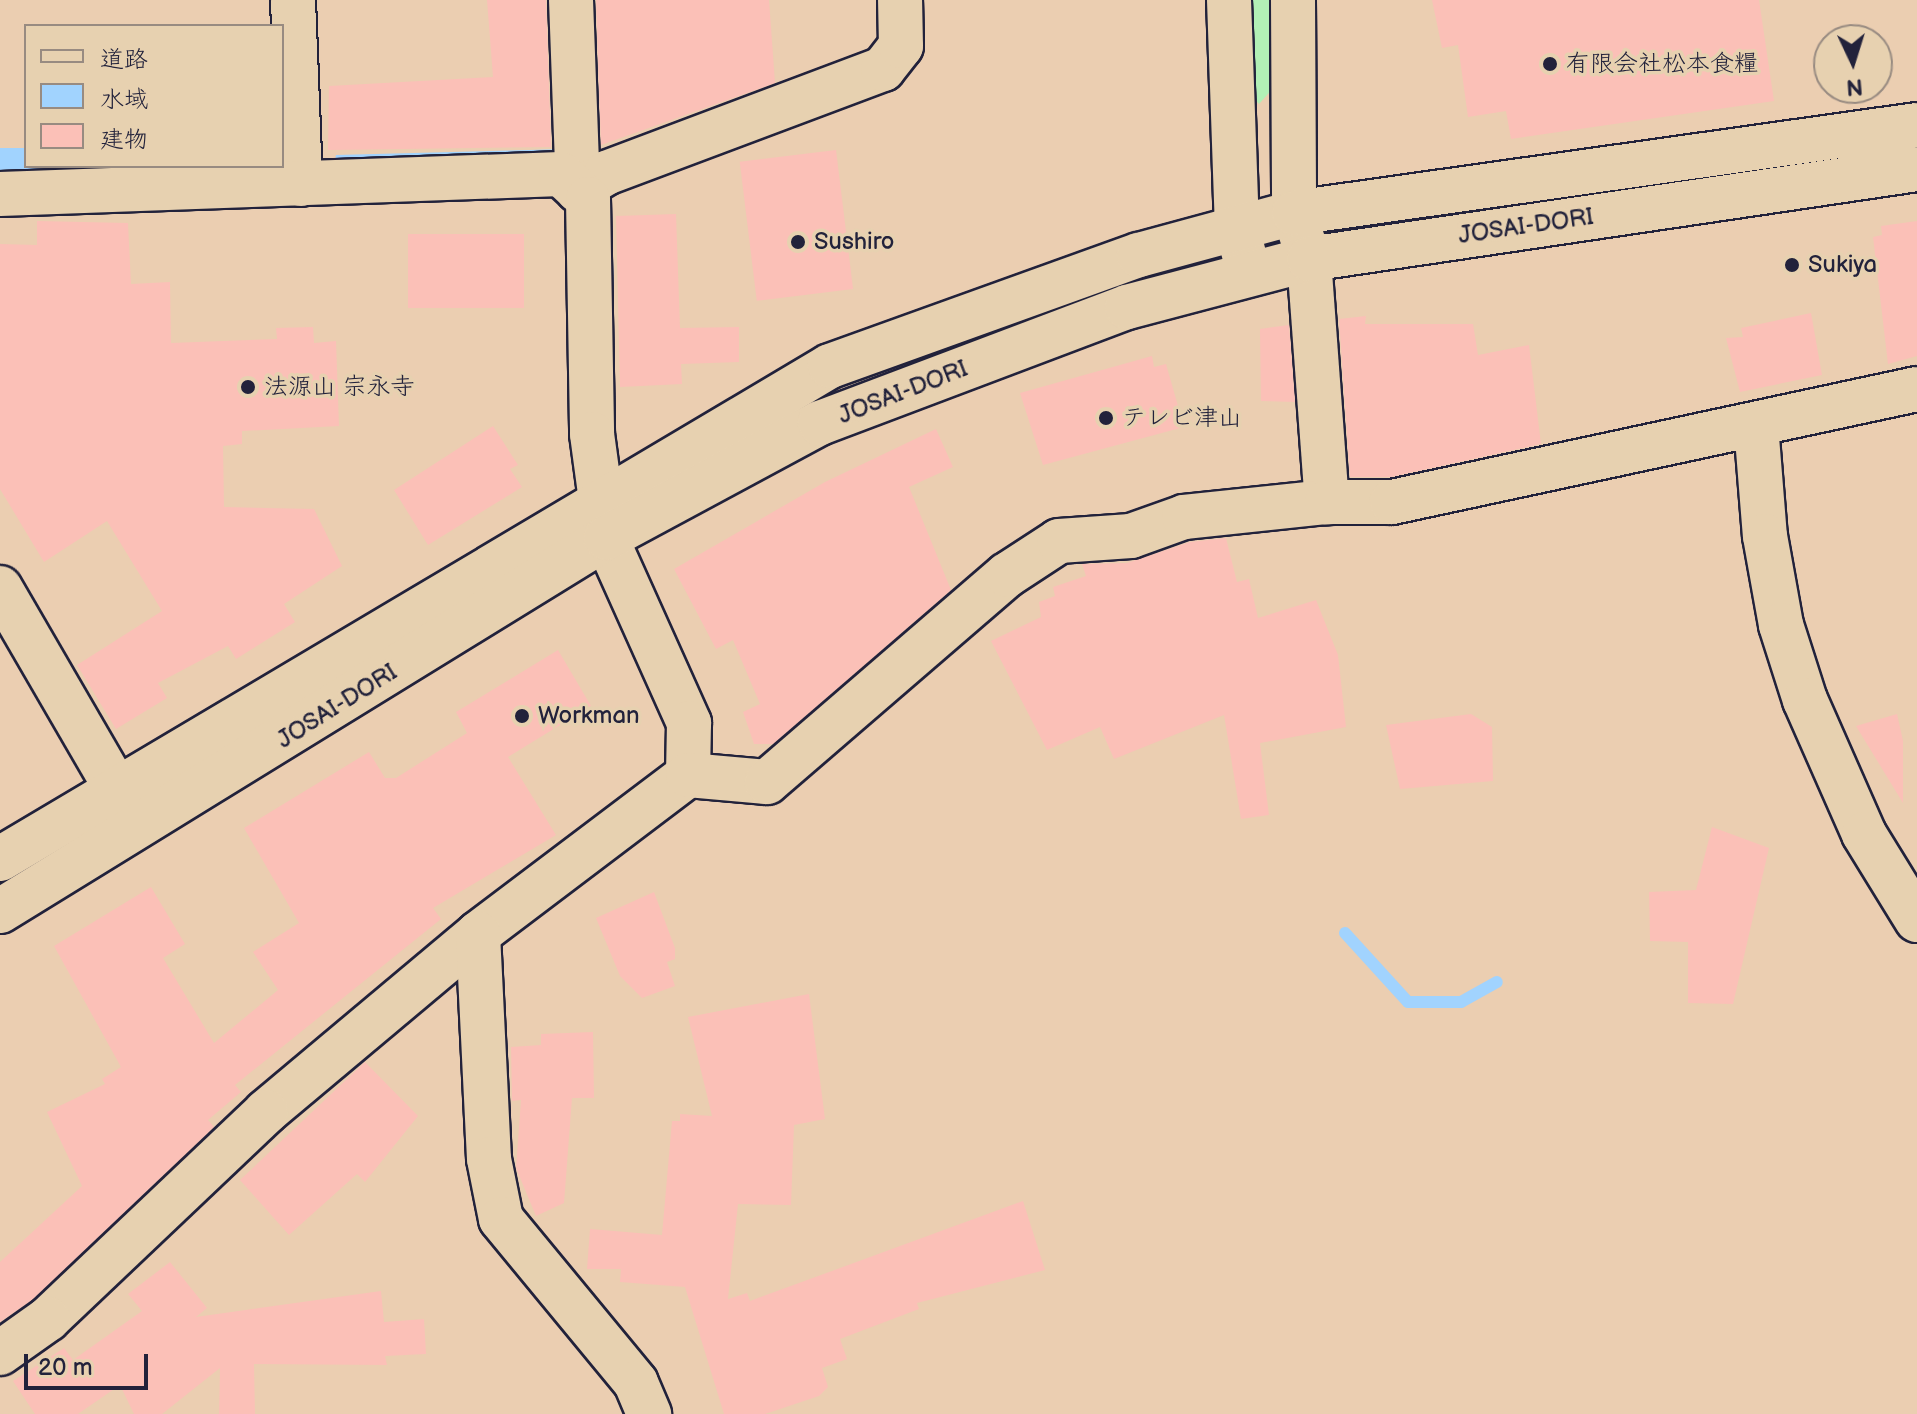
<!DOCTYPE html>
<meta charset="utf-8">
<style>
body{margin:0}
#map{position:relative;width:1917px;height:1414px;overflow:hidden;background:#ebceb1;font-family:"Balsamiq Sans","Klee One",sans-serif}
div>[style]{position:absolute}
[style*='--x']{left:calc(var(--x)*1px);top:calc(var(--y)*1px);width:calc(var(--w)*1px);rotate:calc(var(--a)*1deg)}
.green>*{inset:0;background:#b2f0b6}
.water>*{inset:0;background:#a1d3fe}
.stream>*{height:12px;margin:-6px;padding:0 6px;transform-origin:6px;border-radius:6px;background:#a1d3fe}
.building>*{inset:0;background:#fbc0b7;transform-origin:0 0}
.roads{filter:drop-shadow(2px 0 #22223b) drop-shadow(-2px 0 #22223b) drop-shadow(0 2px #22223b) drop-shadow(0 -2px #22223b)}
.minor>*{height:44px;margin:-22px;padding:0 22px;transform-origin:22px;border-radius:22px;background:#e7d1b0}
.dots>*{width:22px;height:22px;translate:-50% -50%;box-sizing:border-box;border:4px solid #e7d1b0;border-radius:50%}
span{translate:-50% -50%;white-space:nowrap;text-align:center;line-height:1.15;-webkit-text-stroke:7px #e7d1b0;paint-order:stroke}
.poi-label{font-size:24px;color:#22223b}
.left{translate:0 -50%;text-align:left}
.street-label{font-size:24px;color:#22223b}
.legend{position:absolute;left:24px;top:24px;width:260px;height:144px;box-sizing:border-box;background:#e7d1b0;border:2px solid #988b81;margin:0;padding:10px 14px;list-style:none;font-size:24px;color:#22223b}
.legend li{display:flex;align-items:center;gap:16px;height:40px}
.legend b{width:40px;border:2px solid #988b81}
.north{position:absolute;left:1813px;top:24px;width:80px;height:80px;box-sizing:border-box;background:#e7d1b0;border:2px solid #988b81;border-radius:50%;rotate:176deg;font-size:22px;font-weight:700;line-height:32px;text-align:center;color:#22223b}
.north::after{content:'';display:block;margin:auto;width:28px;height:36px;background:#22223b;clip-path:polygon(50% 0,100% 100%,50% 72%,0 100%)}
.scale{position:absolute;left:24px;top:1354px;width:124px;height:36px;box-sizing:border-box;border:4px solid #22223b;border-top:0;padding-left:10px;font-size:24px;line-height:28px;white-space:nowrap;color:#22223b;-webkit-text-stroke:6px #e7d1b0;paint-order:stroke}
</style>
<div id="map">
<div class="green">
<i style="clip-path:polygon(1243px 0,1278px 0,1276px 85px,1259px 104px,1242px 86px)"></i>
</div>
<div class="water">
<i style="clip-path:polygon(0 148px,26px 148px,26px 166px,161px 168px,0 170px)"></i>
<i style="clip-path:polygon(569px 149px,611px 186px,614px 294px,603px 295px,602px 198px,334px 166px,336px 155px)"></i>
</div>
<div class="stream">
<i style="--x:1345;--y:933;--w:93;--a:47.6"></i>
<i style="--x:1408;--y:1002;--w:53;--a:0"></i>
<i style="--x:1461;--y:1002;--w:41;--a:-29.1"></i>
</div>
<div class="building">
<i style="clip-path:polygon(487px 0,546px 0,551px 147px,328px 150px,329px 86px,493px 77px)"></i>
<i style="clip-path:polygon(596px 0,769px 0,775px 83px,601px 145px)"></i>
<i style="clip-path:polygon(1432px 0,1759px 0,1774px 101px,1511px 139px,1506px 111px,1468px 117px,1458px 45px,1442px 48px)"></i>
<i style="left:836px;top:150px;width:140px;height:97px;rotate:83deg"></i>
<i style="clip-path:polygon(676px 214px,680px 328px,739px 327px,739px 362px,681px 364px,682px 384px,620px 387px,616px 216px)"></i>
<i style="clip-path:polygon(37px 221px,128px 223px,131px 284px,170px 282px,171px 343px,277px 339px,276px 328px,313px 327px,314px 343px,336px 341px,339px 426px,242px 431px,242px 444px,223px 446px,224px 507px,314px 509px,342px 566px,284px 604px,295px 622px,236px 659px,228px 646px,158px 683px,167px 698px,116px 729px,77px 665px,162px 611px,107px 521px,44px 562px,0 489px,0 244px,37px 245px)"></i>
<i style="clip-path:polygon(1917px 221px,1917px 356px,1888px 364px,1873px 237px,1882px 235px,1881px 226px)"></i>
<i style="left:524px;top:234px;width:74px;height:116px;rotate:90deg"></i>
<i style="clip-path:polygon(1811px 313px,1822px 375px,1740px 392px,1726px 338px,1743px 337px,1741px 328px)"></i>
<i style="clip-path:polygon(1366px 316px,1365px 324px,1473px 324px,1478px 355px,1529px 345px,1541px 444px,1391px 477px,1350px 477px,1339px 319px)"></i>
<i style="clip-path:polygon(1289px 325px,1295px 402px,1261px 401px,1260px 329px)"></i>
<i style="clip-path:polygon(1152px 356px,1154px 367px,1166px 364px,1184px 427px,1043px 465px,1020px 393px)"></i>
<i style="clip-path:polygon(493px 426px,518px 465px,510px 469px,522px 487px,428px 545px,394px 490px)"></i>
<i style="clip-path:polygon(936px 429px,953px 467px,909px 487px,951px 590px,773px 744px,754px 744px,743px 712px,760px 704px,733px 640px,716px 649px,674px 569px,825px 482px)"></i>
<i style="clip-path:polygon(1226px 538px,1237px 582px,1249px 579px,1258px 618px,1316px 600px,1338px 655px,1346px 727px,1260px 743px,1269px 815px,1241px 819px,1224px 715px,1114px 759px,1100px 727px,1047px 750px,991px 641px,1041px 617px,1039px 602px,1055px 596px,1053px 587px,1086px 576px,1082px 564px,1127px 563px,1190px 542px)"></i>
<i style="clip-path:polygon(558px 650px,591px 706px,508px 757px,556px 835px,433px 908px,441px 919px,235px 1085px,241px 1092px,208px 1120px,214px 1127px,32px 1300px,0 1322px,0 1262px,82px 1186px,47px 1112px,105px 1084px,102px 1079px,121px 1067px,54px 946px,151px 887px,185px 944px,163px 958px,214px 1043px,278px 990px,253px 952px,299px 923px,244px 828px,369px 752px,385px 778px,396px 778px,467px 733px,456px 712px)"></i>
<i style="clip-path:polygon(1471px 714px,1492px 727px,1493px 781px,1400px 789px,1386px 725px)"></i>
<i style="clip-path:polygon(1897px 714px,1903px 741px,1903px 803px,1856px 726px)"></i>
<i style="clip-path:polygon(1712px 827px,1769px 848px,1733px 1004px,1688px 1003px,1688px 942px,1650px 941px,1649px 892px,1696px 890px)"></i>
<i style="clip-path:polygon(654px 892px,675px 948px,675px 959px,667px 962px,675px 986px,642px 998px,620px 976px,596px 918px)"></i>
<i style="clip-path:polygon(809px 994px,825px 1119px,794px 1125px,791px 1205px,738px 1204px,728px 1299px,747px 1293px,750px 1301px,1023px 1201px,1045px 1270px,917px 1303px,919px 1309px,840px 1339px,847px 1359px,822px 1368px,828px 1387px,819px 1396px,765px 1414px,724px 1414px,685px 1287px,620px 1282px,621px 1269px,587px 1269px,590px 1229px,662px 1235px,672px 1121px,680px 1121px,680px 1114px,712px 1116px,688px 1017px)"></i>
<i style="clip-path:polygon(593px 1032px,594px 1098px,572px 1098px,564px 1203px,536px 1216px,516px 1168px,521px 1100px,512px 1101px,511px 1047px,541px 1045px,541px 1034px)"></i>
<i style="clip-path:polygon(365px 1062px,418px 1116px,365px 1182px,357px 1174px,289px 1235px,240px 1180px)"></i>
<i style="clip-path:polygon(170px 1262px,207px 1308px,196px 1317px,381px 1291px,384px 1322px,424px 1319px,426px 1354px,385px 1356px,387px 1365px,254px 1364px,255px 1414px,219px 1414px,220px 1368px,162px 1414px,134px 1414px,120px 1385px,78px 1414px,35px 1414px,13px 1381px,64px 1348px,73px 1360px,142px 1311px,128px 1294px)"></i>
</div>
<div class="roads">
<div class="minor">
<i style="--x:293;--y:0;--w:184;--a:87.8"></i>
<i style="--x:571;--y:0;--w:190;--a:87.9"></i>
<i style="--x:578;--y:190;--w:33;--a:-31"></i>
<i style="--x:606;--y:173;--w:296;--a:-20.6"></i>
<i style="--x:883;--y:69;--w:29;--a:-52"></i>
<i style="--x:901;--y:46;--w:46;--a:-91.2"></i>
<i style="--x:1229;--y:0;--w:228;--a:88"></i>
<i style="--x:1237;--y:228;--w:30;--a:75"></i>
<i style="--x:1293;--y:0;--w:213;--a:89.7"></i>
<i style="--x:1294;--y:213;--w:48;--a:71.9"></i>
<i style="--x:1309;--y:259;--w:244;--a:85.8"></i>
<i style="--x:0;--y:194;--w:561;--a:-2.04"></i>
<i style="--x:561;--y:174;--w:37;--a:43"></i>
<i style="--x:588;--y:199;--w:235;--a:89"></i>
<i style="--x:592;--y:434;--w:105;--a:82.3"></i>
<i style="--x:606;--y:538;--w:203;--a:65.8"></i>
<i style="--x:689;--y:723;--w:52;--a:91.1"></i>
<i style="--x:688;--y:775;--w:263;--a:142.9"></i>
<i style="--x:478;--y:934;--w:277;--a:140"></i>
<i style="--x:266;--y:1112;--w:301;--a:136.5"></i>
<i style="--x:48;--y:1319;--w:59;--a:144.7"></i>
<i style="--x:1756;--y:425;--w:111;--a:85.4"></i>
<i style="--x:1765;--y:536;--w:90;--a:79.8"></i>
<i style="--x:1781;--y:625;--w:79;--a:72.3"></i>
<i style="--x:1805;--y:700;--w:146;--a:66.2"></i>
<i style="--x:1864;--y:834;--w:101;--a:58.4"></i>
<i style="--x:0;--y:588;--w:261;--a:59.9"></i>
<i style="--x:688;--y:775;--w:79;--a:5.1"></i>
<i style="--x:767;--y:782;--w:317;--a:-40.8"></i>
<i style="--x:1007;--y:575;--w:62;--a:-33.2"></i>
<i style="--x:1059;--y:541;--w:72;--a:-4"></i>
<i style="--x:1131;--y:536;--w:56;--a:-19.7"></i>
<i style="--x:1184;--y:517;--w:144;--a:-6"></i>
<i style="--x:1327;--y:502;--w:65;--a:0"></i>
<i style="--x:1392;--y:502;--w:537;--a:-12.15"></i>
<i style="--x:0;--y:859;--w:965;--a:-30.71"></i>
<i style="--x:830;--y:366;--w:328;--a:-19.8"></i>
<i style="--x:1139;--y:255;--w:161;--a:-15.2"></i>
<i style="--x:1294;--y:213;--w:629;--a:-8.04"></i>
<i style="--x:0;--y:911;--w:712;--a:-31.61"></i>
<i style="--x:606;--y:538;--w:243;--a:-28.3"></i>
<i style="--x:820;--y:423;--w:328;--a:-20.7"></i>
<i style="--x:1127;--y:307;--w:188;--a:-14.8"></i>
<i style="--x:1309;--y:259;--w:615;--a:-8.42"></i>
<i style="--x:478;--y:934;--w:225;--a:87.2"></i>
<i style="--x:489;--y:1159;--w:61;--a:78.7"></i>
<i style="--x:501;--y:1219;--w:212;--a:50.5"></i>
<i style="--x:636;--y:1383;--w:34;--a:67"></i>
</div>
</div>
<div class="dots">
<i style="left:1550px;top:64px;background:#22223b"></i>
<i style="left:798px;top:242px;background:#22223b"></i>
<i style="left:1792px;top:265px;background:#22223b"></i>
<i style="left:248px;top:387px;background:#22223b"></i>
<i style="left:1106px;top:418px;background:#22223b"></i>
<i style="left:522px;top:716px;background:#22223b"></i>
</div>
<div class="poi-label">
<span class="left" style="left:1566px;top:64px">有限会社松本食糧</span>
<span class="left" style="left:814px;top:242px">Sushiro</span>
<span class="left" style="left:1808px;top:265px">Sukiya</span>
<span class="left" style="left:264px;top:387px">法源山 宗永寺</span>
<span class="left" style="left:1122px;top:418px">テレビ津山</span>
<span class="left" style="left:538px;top:716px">Workman</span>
</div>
<div class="street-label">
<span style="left:1526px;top:226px;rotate:-8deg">JOSAI-DORI</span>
<span style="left:903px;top:392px;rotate:-21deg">JOSAI-DORI</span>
<span style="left:337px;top:706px;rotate:-32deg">JOSAI-DORI</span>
</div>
<ul class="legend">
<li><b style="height:10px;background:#e7d1b0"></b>道路</li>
<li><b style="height:22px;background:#a1d3fe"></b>水域</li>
<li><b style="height:22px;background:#fbc0b7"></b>建物</li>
</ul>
<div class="north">N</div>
<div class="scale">20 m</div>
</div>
